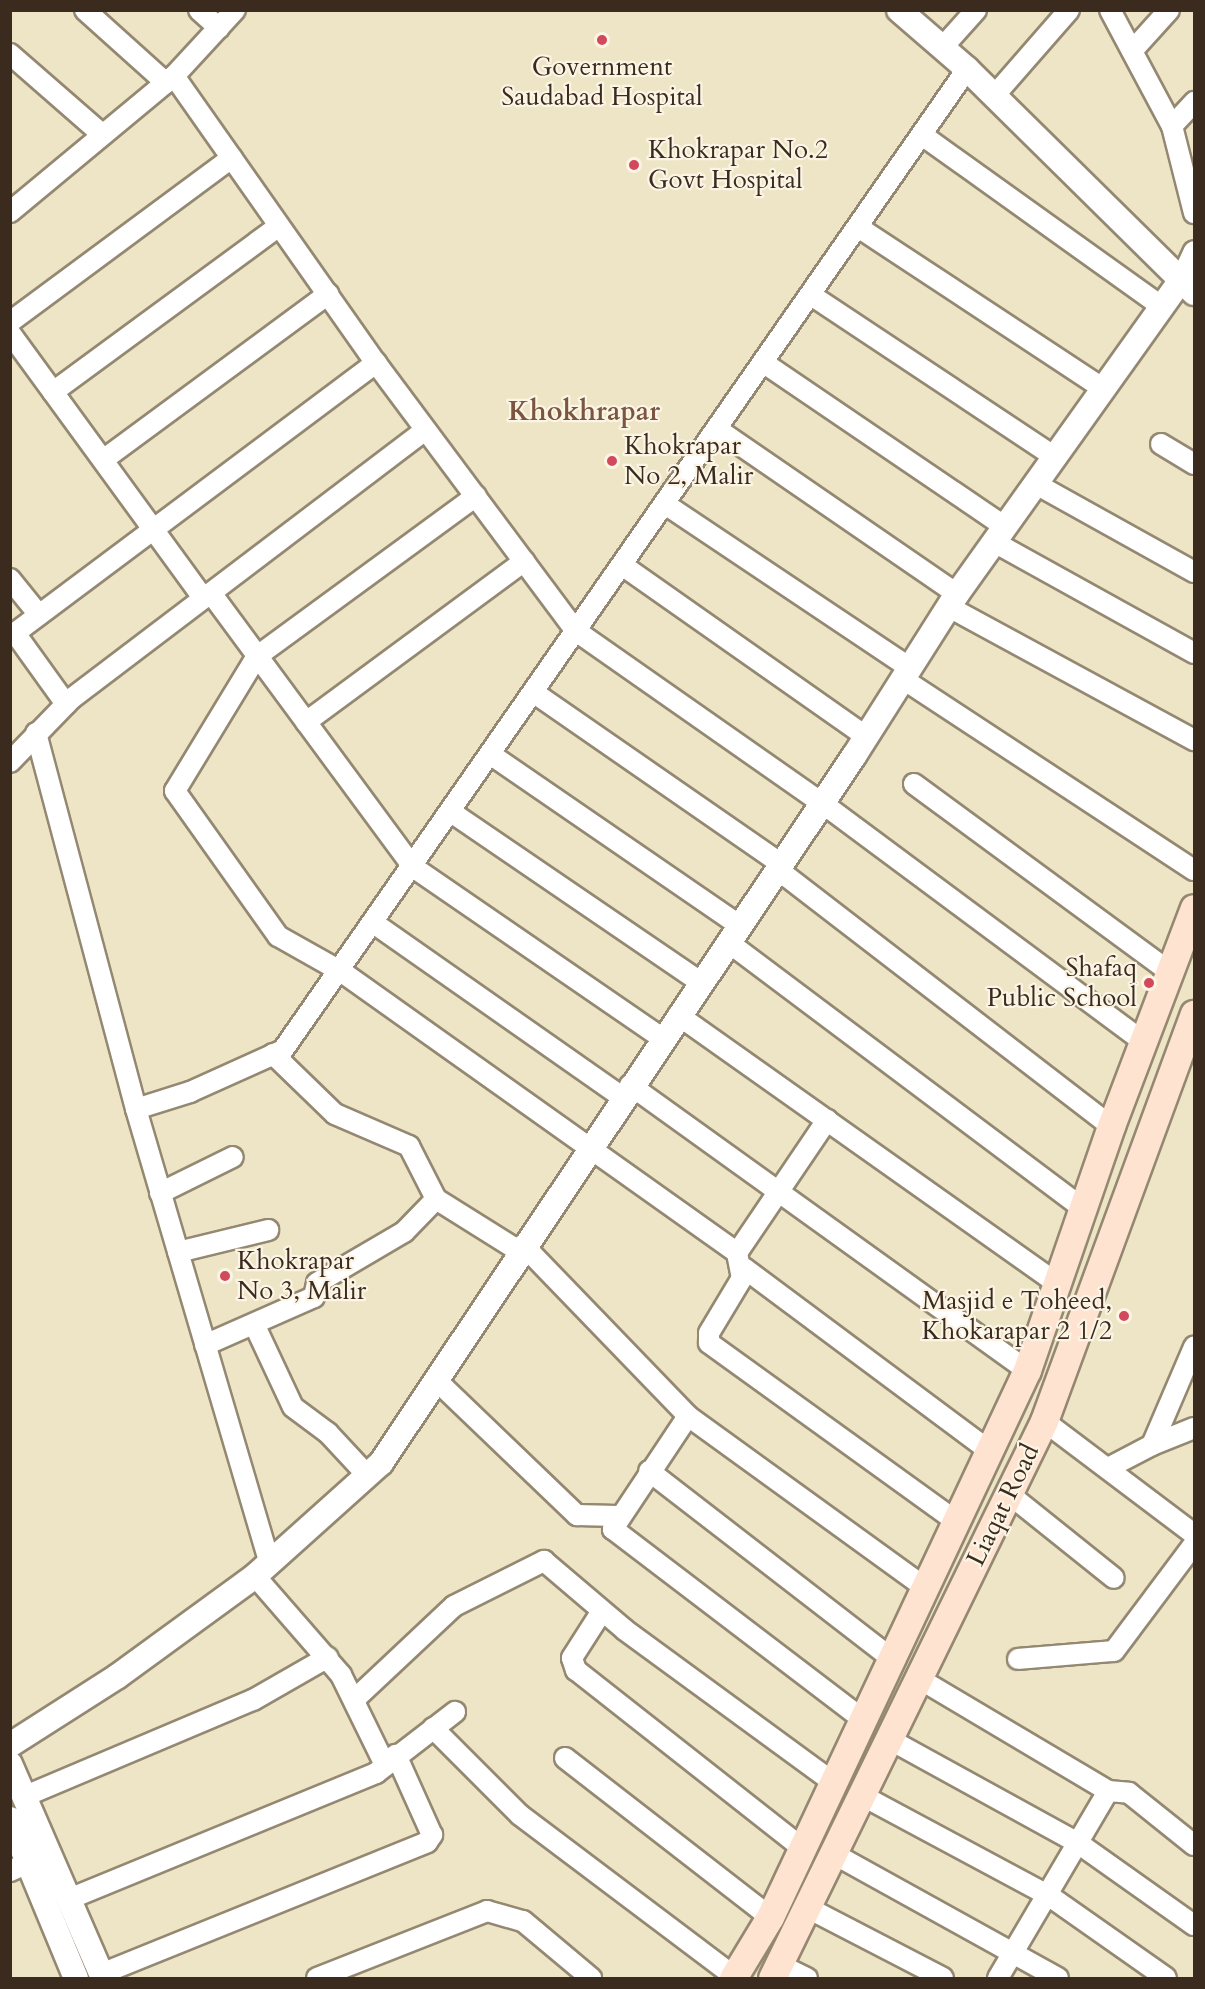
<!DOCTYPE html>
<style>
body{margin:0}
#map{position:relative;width:1205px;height:1989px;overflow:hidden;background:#ede5c5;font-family:Cardo,serif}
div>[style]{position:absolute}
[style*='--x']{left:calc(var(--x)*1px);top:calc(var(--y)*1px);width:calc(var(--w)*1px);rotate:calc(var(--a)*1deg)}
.roads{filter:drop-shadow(2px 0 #948872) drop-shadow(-2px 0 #948872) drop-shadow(0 2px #948872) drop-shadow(0 -2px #948872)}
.minor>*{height:20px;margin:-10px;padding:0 10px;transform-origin:10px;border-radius:10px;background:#fff}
.tertiary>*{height:24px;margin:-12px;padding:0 12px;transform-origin:12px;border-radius:12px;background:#fff}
.secondary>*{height:27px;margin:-13.5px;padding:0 13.5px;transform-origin:13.5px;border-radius:13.5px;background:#fee3d1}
.dots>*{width:16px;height:16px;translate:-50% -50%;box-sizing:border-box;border:3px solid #fcf5e5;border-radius:50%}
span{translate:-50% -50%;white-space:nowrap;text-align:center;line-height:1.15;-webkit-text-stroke:4.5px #fcf5e5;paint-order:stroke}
.poi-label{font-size:26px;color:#3b2a1e}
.left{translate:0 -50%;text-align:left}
.right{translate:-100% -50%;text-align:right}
.street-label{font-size:26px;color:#3b2a1e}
.neighbourhood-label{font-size:27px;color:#7a5641;font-weight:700}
.frame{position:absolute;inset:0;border:12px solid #3b2a1e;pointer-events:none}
</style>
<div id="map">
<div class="roads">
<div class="minor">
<i style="--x:85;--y:10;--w:109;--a:42"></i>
<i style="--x:199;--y:10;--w:27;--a:42"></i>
<i style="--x:1110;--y:10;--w:132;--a:61.9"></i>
<i style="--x:1172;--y:126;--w:90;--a:75.8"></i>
<i style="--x:942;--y:48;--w:51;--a:-48.2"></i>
<i style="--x:1132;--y:51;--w:55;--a:-47.9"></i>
<i style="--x:10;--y:54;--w:123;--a:41.1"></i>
<i style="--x:174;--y:76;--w:351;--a:54.9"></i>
<i style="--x:376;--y:363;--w:334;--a:53.3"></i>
<i style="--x:576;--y:631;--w:300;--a:35"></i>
<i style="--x:822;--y:803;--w:400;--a:36.6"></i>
<i style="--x:994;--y:96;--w:114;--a:-48.9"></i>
<i style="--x:1172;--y:126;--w:33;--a:-47"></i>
<i style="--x:922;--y:135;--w:295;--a:35.6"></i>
<i style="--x:10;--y:212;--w:213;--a:-39.7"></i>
<i style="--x:174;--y:76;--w:90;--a:-47.3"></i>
<i style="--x:858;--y:227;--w:295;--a:33.4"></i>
<i style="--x:1179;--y:283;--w:35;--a:-65"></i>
<i style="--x:811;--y:295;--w:293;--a:33.6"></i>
<i style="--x:10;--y:322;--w:276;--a:-36.5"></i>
<i style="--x:10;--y:333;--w:328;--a:53.9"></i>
<i style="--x:764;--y:363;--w:292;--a:34.2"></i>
<i style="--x:53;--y:392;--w:280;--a:-36.3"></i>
<i style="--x:717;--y:429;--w:291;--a:34.5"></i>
<i style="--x:1161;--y:444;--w:39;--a:31"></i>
<i style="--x:103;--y:460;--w:280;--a:-36.4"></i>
<i style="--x:1036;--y:484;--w:181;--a:29.1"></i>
<i style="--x:476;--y:496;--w:271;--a:143.8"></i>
<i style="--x:257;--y:656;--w:158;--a:121.3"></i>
<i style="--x:175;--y:791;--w:178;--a:54.6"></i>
<i style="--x:278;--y:936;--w:73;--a:29.4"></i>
<i style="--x:342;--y:972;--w:485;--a:35.4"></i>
<i style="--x:737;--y:1253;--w:25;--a:79"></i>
<i style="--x:742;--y:1278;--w:64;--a:121"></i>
<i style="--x:709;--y:1333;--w:10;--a:90"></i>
<i style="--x:709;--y:1343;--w:306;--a:35.8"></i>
<i style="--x:665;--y:504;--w:295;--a:33.8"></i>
<i style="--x:994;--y:542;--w:229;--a:29"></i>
<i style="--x:622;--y:565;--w:299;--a:35.1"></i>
<i style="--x:10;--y:579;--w:46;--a:51.1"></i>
<i style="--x:211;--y:593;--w:340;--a:53.6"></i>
<i style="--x:413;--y:867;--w:302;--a:34.5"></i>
<i style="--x:949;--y:607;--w:279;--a:28.5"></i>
<i style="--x:903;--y:679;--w:348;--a:33.3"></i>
<i style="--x:533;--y:692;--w:302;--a:34.7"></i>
<i style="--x:66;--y:704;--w:87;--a:-125.7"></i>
<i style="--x:15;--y:633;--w:451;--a:-36.8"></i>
<i style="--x:306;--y:722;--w:271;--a:-36.4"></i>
<i style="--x:36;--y:733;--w:389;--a:75.1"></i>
<i style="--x:136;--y:1109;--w:473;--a:73.6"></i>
<i style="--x:490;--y:754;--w:302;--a:34.5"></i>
<i style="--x:10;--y:762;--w:88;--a:-45.9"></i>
<i style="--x:71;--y:699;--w:445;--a:-37.2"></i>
<i style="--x:914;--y:784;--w:316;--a:36.3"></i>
<i style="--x:451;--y:812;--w:301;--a:34.3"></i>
<i style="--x:777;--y:869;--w:421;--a:37.6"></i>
<i style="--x:375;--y:924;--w:302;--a:35"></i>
<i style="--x:728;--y:942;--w:444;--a:36.9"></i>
<i style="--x:678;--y:1015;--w:464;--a:35.3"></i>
<i style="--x:273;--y:1054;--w:86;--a:44.1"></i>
<i style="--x:335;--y:1114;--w:81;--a:23.4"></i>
<i style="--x:409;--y:1146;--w:59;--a:63"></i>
<i style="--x:436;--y:1199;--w:98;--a:32.1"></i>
<i style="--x:630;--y:1085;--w:489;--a:35.7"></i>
<i style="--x:136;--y:1109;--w:57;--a:-17.5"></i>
<i style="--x:190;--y:1092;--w:102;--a:-24.3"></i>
<i style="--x:283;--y:1050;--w:1196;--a:-55.11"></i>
<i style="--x:160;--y:1193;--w:81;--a:-26.3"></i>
<i style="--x:523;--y:1245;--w:238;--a:46"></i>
<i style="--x:688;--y:1416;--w:294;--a:35.9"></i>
<i style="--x:178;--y:1252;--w:93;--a:-13.7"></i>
<i style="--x:737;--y:1253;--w:161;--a:-55.9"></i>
<i style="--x:744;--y:1268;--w:308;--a:36.7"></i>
<i style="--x:255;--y:1326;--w:89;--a:64.9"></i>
<i style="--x:293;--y:1407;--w:44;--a:36.6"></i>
<i style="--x:328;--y:1433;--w:57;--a:47.1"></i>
<i style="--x:205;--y:1345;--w:119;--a:-23.8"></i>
<i style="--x:314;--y:1297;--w:14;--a:-78"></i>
<i style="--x:317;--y:1283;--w:101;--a:-30.4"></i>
<i style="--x:404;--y:1232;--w:46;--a:-45.9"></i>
<i style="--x:435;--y:1379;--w:197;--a:43.8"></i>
<i style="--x:577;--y:1515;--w:40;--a:1.4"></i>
<i style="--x:688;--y:1416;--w:136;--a:123.6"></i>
<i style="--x:613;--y:1529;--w:313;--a:37.3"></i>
<i style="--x:1044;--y:1421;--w:188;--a:37"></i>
<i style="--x:1152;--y:1445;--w:45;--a:-22"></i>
<i style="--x:1108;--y:1468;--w:50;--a:-27.6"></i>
<i style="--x:1152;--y:1445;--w:107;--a:-66.8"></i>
<i style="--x:649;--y:1471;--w:306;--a:37.7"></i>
<i style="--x:1009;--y:1494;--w:134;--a:38.7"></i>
<i style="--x:255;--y:1576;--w:131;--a:49"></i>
<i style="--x:341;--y:1675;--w:100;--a:63.9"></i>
<i style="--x:602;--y:1611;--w:56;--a:122.6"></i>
<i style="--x:572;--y:1658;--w:13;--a:72"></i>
<i style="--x:576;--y:1670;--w:288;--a:38.2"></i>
<i style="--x:1018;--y:1659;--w:96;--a:-4.8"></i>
<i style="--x:1114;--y:1651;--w:134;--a:-53.2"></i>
<i style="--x:918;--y:1678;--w:221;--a:30.7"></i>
<i style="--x:1108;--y:1791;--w:21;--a:5"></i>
<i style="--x:1129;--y:1793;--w:83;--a:38.7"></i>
<i style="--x:355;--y:1699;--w:136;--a:-43.2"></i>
<i style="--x:454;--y:1606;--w:101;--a:-26.6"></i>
<i style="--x:544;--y:1561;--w:106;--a:40.4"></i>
<i style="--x:625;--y:1630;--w:258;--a:36.2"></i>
<i style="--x:433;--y:1728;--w:123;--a:45"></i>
<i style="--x:520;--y:1815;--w:269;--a:37"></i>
<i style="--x:887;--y:1738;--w:218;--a:28.8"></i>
<i style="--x:1078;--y:1843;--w:142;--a:35.3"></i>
<i style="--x:565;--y:1758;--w:259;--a:37.8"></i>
<i style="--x:863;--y:1796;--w:210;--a:28.2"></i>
<i style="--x:1048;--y:1895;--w:144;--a:35.1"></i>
<i style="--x:23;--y:1797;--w:250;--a:-22.9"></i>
<i style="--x:253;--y:1700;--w:86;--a:-29.8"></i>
<i style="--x:834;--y:1854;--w:256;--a:29"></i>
<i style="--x:10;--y:1871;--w:34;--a:-24"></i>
<i style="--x:69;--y:1899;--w:332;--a:-22.3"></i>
<i style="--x:376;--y:1773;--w:100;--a:-37.7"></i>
<i style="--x:808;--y:1908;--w:152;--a:27.4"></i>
<i style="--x:780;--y:1965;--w:30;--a:26"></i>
<i style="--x:101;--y:1974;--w:352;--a:-22"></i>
<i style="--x:427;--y:1842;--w:9;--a:-54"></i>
<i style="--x:432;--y:1835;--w:88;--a:-114.2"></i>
<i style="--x:317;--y:1978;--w:183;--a:-21.5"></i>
<i style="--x:487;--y:1911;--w:37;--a:16"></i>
<i style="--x:523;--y:1921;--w:89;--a:40"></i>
<i style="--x:998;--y:1978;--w:217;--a:-59.5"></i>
</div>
<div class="tertiary">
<i style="--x:899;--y:10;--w:90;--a:40.9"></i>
<i style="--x:967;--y:69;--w:319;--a:44.6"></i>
<i style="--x:10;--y:1745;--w:128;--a:-32.6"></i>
<i style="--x:118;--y:1676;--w:170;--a:-36.1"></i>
<i style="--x:255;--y:1576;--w:169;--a:-41.9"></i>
<i style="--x:381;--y:1463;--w:851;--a:-56.22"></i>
<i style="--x:854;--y:756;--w:192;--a:-57.6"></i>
<i style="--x:957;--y:594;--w:382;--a:-54.5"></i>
<i style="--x:10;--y:1764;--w:233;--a:66.5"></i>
<i style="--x:10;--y:1819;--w:172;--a:67.5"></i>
</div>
<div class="secondary">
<i style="--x:733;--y:1978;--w:71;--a:-58.8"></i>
<i style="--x:770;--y:1917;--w:604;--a:-64.83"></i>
<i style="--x:1027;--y:1370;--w:258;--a:-71"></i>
<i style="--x:1111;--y:1126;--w:233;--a:-69.2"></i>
<i style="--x:772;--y:1978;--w:620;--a:-63.97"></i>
<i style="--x:1044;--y:1421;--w:434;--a:-69.8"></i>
</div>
</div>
<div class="dots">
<i style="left:602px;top:40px;background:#d1495b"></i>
<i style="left:634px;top:165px;background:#d1495b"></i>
<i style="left:612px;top:461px;background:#d1495b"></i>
<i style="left:1149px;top:983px;background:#d1495b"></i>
<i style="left:225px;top:1276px;background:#d1495b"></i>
<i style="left:1124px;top:1316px;background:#d1495b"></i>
</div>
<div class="poi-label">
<span style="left:602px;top:82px">Government<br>Saudabad Hospital</span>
<span class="left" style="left:648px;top:165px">Khokrapar No.2<br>Govt Hospital</span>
<span class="left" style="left:624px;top:461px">Khokrapar<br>No 2, Malir</span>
<span class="right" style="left:1137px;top:983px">Shafaq<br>Public School</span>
<span class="left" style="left:237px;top:1276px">Khokrapar<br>No 3, Malir</span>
<span class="right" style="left:1112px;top:1316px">Masjid e Toheed,<br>Khokarapar 2 1/2</span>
</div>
<div class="street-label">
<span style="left:1003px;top:1505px;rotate:-64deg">Liaqat Road</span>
</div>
<div class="neighbourhood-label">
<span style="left:584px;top:412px">Khokhrapar</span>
</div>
<div class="frame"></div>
</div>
